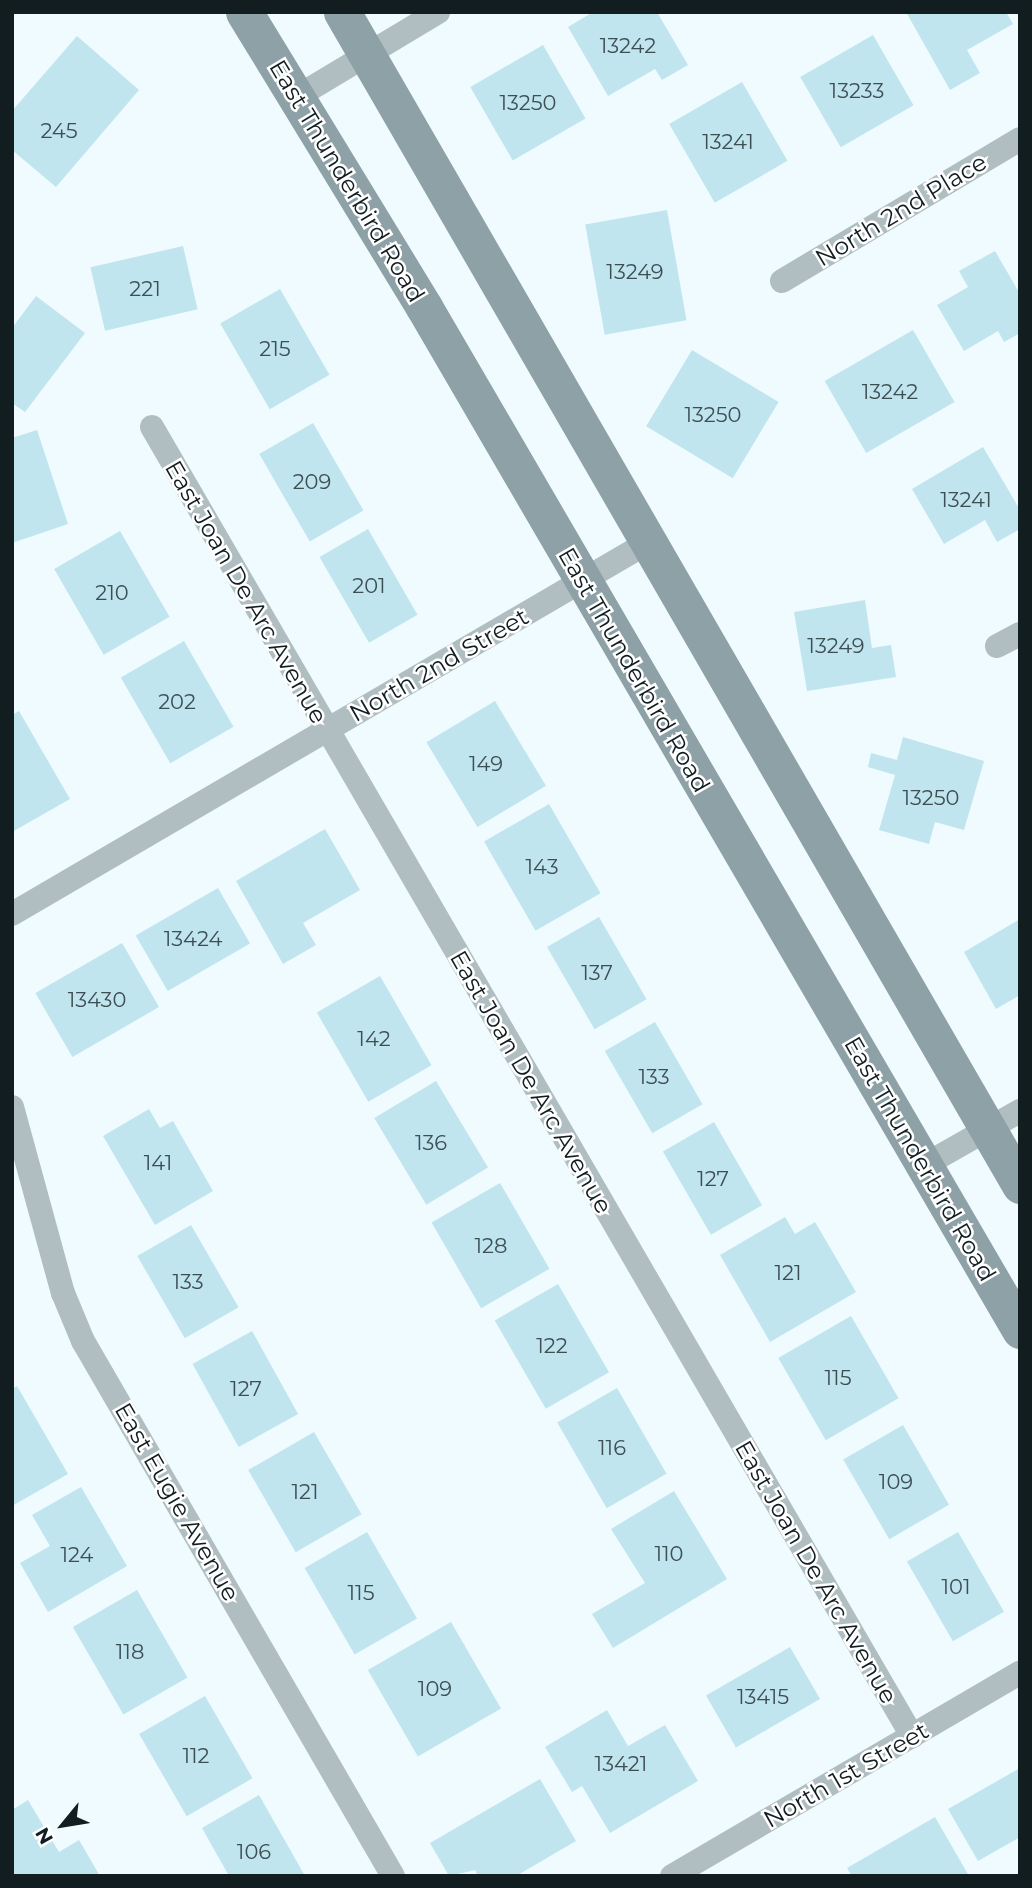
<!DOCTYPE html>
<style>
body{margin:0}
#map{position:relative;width:1032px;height:1888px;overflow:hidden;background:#effbfe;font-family:Montserrat,sans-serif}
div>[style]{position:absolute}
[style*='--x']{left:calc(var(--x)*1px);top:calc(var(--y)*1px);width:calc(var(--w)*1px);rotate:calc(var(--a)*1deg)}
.building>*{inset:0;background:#c0e5ef;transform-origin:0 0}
.minor>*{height:24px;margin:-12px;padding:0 12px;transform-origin:12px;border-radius:12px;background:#b1bec1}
.secondary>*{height:37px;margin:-18.5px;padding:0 18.5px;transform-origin:18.5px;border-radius:18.5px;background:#8ea1a6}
span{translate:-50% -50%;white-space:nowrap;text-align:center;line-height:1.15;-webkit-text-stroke:5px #fff;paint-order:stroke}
.number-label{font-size:21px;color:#3e4f54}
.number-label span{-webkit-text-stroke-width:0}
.street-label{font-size:24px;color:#121d20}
.frame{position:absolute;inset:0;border:14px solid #121d20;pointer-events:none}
.north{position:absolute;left:28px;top:1790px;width:70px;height:70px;-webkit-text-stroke:5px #fff;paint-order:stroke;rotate:240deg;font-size:19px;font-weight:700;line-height:28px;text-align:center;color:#121d20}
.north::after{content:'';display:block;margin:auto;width:24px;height:32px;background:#121d20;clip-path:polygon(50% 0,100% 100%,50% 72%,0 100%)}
</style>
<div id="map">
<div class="building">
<i style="clip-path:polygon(593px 12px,657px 12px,688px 65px,662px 80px,655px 69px,608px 96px,568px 27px)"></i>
<i style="clip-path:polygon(906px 12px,1006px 12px,1013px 24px,967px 50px,980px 73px,950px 90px)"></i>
<i style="left:873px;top:35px;width:81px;height:84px;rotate:60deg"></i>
<i style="clip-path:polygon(77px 36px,139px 90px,56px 187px,12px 150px,12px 111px)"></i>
<i style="left:543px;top:45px;width:85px;height:84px;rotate:60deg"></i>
<i style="left:742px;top:82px;width:91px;height:84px;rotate:60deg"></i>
<i style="left:667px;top:210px;width:112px;height:83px;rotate:80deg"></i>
<i style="left:183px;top:246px;width:65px;height:95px;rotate:77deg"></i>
<i style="clip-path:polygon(995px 251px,1020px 294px,1020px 333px,1004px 342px,998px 331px,964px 351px,937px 305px,968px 287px,959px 271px)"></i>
<i style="left:280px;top:289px;width:99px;height:69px;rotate:60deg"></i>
<i style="clip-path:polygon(36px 296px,85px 333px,25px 412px,12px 403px,12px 328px)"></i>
<i style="left:913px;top:330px;width:83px;height:102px;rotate:60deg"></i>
<i style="left:692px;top:350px;width:101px;height:89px;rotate:31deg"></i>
<i style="left:313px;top:423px;width:101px;height:62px;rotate:60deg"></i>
<i style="clip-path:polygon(37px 430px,68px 524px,12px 543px,12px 438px)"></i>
<i style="clip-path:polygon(983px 447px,1020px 510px,1020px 529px,997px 542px,985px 520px,944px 544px,912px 489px)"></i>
<i style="left:368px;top:529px;width:99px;height:56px;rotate:60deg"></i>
<i style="left:120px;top:531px;width:99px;height:76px;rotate:60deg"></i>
<i style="clip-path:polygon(865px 600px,872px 648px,891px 645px,896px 677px,807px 691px,794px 612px)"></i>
<i style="left:184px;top:641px;width:99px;height:73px;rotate:60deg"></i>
<i style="left:495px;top:701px;width:99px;height:80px;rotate:59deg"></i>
<i style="clip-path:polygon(19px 711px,70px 799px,12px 832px,12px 715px)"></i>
<i style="clip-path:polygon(903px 737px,984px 761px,964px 830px,935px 822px,929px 844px,879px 830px,895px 775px,868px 767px,871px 753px,897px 760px)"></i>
<i style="left:549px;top:804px;width:103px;height:75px;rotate:60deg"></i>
<i style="clip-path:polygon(325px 829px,360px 890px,303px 923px,316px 945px,283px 964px,236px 881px)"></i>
<i style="left:218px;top:888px;width:64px;height:95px;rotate:60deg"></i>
<i style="left:599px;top:917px;width:95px;height:60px;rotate:60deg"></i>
<i style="clip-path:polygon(1020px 919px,1020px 995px,996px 1009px,964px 952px)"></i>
<i style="left:122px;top:943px;width:74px;height:100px;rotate:60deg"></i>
<i style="left:380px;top:976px;width:103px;height:73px;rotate:60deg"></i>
<i style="left:655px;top:1022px;width:95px;height:58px;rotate:60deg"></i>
<i style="left:436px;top:1081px;width:101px;height:72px;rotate:59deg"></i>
<i style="clip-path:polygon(149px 1109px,160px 1128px,173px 1121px,213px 1191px,155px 1225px,103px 1136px)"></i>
<i style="left:714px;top:1122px;width:96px;height:59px;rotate:60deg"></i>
<i style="left:500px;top:1183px;width:99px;height:79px;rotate:60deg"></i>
<i style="clip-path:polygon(785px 1217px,795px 1234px,815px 1222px,856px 1292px,770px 1342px,720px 1255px)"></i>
<i style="left:191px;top:1225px;width:95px;height:62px;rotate:60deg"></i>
<i style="left:558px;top:1284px;width:102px;height:73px;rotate:60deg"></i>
<i style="left:851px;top:1316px;width:95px;height:84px;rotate:60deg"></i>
<i style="left:252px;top:1331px;width:95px;height:68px;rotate:61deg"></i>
<i style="clip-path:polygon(17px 1386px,68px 1474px,12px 1506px,12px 1389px)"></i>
<i style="left:617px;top:1388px;width:99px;height:69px;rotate:60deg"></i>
<i style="left:903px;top:1425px;width:92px;height:69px;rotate:60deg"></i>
<i style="left:314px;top:1432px;width:95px;height:76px;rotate:60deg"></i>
<i style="clip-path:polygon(81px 1487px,127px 1566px,48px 1612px,20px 1563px,50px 1546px,32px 1515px)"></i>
<i style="clip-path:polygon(674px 1491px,727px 1579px,613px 1648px,592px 1614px,645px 1583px,611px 1529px)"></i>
<i style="left:367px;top:1532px;width:100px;height:72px;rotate:60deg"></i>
<i style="left:958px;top:1532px;width:92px;height:59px;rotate:60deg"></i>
<i style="left:137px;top:1590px;width:101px;height:74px;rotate:60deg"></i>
<i style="left:451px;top:1622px;width:100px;height:96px;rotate:60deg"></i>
<i style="left:790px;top:1647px;width:60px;height:97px;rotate:60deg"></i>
<i style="left:205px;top:1696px;width:95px;height:76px;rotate:60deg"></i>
<i style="clip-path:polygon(607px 1710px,628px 1746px,665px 1725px,698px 1781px,610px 1833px,582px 1786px,572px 1792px,545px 1747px)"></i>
<i style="clip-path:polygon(1020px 1768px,1020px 1837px,978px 1861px,948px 1809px)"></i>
<i style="clip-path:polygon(540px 1779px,576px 1841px,516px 1876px,478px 1876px,475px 1870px,449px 1876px,430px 1843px)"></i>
<i style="clip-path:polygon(259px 1795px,305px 1876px,229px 1876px,202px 1828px)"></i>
<i style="clip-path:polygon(28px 1800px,59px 1852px,79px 1840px,100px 1876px,12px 1876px,12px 1810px)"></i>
<i style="clip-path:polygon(935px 1817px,969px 1876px,852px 1876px,847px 1868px)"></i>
</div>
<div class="minor">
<i style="--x:295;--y:98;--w:167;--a:-31"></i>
<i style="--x:782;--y:281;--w:277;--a:-30.8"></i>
<i style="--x:152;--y:427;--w:1514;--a:59.86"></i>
<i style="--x:997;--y:646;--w:26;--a:-28"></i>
<i style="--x:12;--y:914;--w:735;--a:-30.3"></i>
<i style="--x:12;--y:1107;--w:193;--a:74.7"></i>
<i style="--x:63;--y:1293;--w:52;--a:67.4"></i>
<i style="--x:83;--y:1341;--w:618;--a:59.91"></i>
<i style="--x:923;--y:1166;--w:112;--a:-29.6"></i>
<i style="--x:672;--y:1876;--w:403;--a:-30.3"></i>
</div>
<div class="secondary">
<i style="--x:244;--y:12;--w:346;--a:58.6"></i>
<i style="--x:424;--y:307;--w:1184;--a:59.77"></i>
<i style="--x:342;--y:12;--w:1355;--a:59.97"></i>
</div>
<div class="number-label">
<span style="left:628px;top:46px">13242</span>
<span style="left:857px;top:91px">13233</span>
<span style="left:528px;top:103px">13250</span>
<span style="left:59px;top:131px">245</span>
<span style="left:728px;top:142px">13241</span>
<span style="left:635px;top:272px">13249</span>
<span style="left:145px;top:289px">221</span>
<span style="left:275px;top:349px">215</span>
<span style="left:890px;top:392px">13242</span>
<span style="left:713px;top:415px">13250</span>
<span style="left:312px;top:482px">209</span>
<span style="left:966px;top:500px">13241</span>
<span style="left:369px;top:586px">201</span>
<span style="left:112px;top:593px">210</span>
<span style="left:836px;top:646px">13249</span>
<span style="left:177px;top:702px">202</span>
<span style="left:486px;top:764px">149</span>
<span style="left:931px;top:798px">13250</span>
<span style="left:542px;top:867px">143</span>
<span style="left:193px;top:939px">13424</span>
<span style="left:597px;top:973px">137</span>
<span style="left:97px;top:1000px">13430</span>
<span style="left:374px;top:1039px">142</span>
<span style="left:654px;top:1077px">133</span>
<span style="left:431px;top:1143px">136</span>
<span style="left:158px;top:1163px">141</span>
<span style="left:713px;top:1179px">127</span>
<span style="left:491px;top:1246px">128</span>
<span style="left:788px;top:1273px">121</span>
<span style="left:188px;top:1282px">133</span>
<span style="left:552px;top:1346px">122</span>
<span style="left:838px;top:1378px">115</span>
<span style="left:246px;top:1389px">127</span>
<span style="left:612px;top:1448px">116</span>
<span style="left:896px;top:1482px">109</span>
<span style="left:305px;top:1492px">121</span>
<span style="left:669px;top:1554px">110</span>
<span style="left:77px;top:1555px">124</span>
<span style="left:956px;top:1587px">101</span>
<span style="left:361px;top:1593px">115</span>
<span style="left:130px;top:1652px">118</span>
<span style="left:435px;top:1689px">109</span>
<span style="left:763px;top:1697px">13415</span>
<span style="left:196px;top:1756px">112</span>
<span style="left:621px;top:1764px">13421</span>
<span style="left:254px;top:1852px">106</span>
</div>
<div class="street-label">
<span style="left:347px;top:181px;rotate:59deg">East Thunderbird Road</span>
<span style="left:901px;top:210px;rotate:-31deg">North 2nd Place</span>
<span style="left:246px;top:592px;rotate:60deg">East Joan De Arc Avenue</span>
<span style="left:439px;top:665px;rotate:-30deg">North 2nd Street</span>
<span style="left:634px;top:670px;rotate:60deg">East Thunderbird Road</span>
<span style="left:531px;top:1082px;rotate:60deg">East Joan De Arc Avenue</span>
<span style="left:920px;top:1159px;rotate:60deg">East Thunderbird Road</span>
<span style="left:177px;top:1502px;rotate:60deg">East Eugie Avenue</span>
<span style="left:816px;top:1572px;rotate:60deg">East Joan De Arc Avenue</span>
<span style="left:846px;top:1775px;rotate:-30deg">North 1st Street</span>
</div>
<div class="frame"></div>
<div class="north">N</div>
</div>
